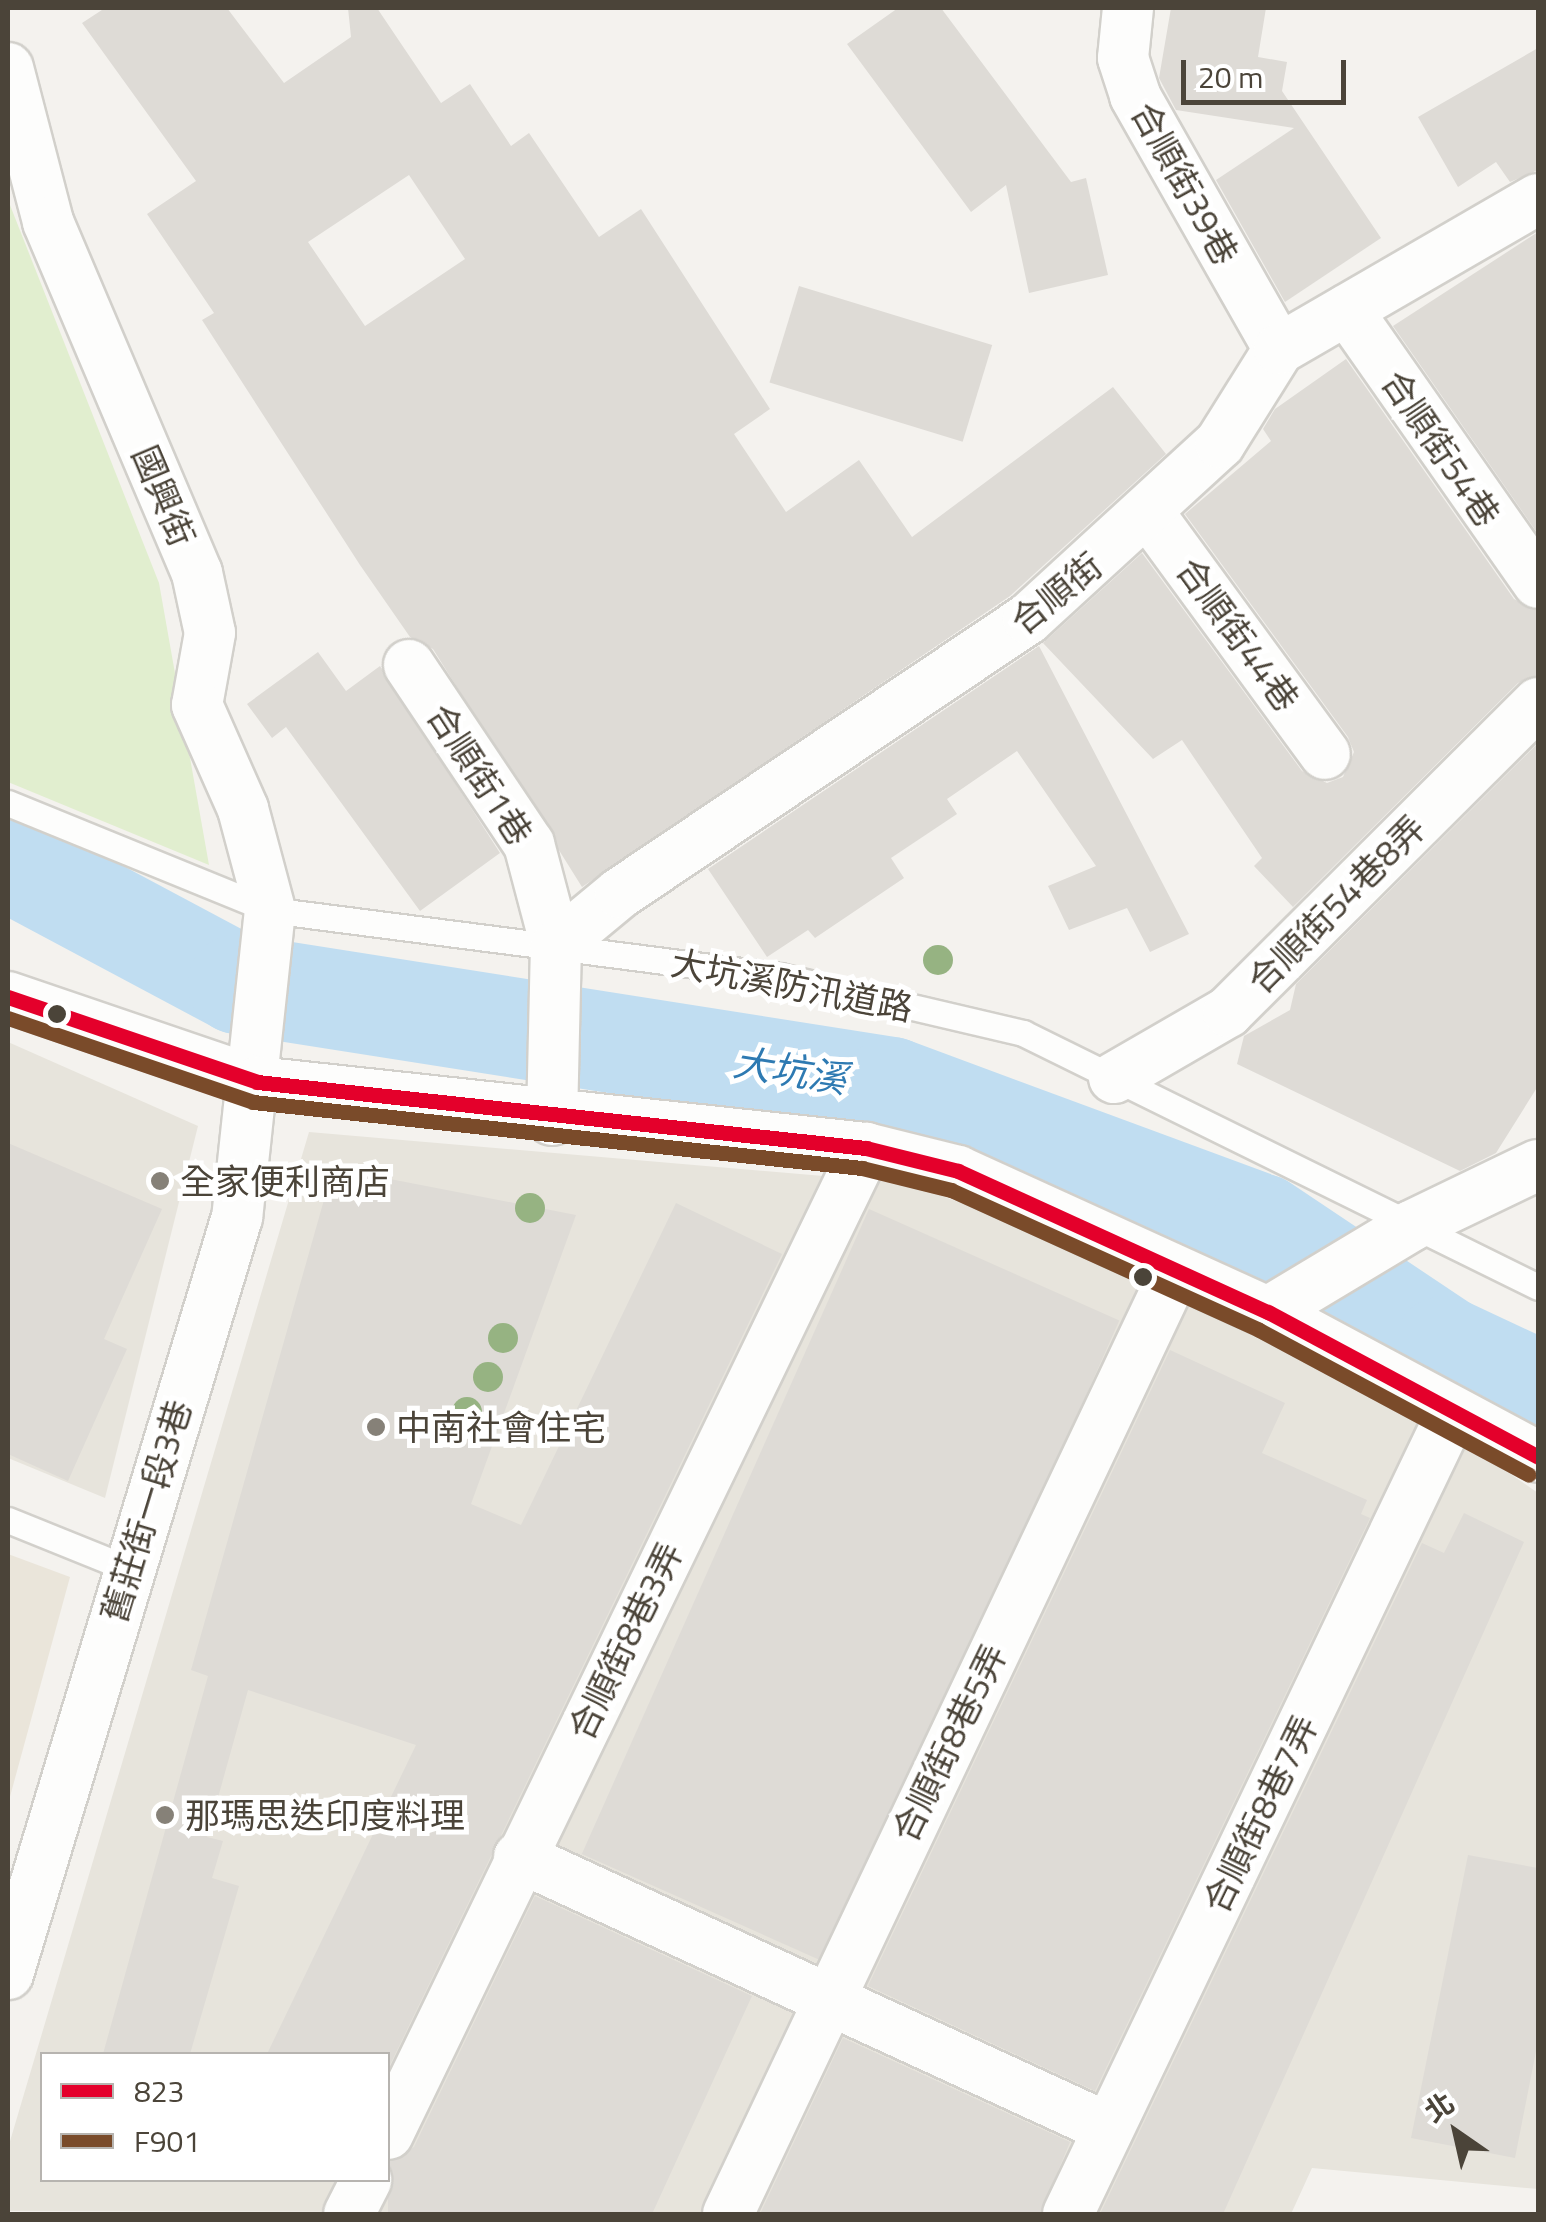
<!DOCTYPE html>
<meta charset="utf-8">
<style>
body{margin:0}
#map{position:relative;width:1546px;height:2222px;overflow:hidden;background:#f4f2ee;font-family:"Titillium Web","Noto Sans TC",sans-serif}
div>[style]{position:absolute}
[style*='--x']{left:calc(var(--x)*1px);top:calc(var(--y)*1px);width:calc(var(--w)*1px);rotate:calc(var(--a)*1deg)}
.residential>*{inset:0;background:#e7e4dc}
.education>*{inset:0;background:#eae5da}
.green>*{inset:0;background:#e1eecf}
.river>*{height:100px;margin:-50px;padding:0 50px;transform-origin:50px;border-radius:50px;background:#c0ddf1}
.building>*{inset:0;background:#dedbd6;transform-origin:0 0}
.roads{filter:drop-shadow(2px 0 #d2d0cb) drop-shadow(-2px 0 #d2d0cb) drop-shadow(0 2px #d2d0cb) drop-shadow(0 -2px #d2d0cb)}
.lane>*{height:25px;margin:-12.5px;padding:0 12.5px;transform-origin:12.5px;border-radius:12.5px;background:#fdfdfc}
.street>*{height:50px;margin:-25px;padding:0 25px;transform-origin:25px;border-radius:25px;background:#fdfdfc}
.bus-1>*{height:15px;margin:-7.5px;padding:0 7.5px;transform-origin:7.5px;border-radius:7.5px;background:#e4002b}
.bus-2>*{height:15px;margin:-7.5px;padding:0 7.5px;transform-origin:7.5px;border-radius:7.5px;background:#7a4b2a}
.trees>*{width:30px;height:30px;margin:-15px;border-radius:50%;background:#96b382}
.dots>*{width:28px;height:28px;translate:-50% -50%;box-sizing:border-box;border:5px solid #fff;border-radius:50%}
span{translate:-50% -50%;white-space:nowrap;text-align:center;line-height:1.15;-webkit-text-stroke:10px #fff;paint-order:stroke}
.street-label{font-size:35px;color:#4b4439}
.poi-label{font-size:35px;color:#4b4439}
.left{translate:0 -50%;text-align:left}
.water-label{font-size:38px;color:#2e7ab2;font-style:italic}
.frame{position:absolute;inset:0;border:10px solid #4b4439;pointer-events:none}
.legend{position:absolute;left:40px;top:2052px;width:350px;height:130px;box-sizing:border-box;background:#fff;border:2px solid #b7b4b0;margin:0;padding:12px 18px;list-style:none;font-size:30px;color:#4b4439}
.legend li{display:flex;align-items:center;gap:20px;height:50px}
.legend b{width:50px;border:2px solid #b7b4b0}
.north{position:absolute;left:1406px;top:2082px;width:100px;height:100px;-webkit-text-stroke:8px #fff;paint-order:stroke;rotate:326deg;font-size:28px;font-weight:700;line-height:40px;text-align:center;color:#4b4439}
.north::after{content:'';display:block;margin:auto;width:35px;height:45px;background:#4b4439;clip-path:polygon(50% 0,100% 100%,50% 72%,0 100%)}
.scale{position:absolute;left:1181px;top:60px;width:165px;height:45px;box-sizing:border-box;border:5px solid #4b4439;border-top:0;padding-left:12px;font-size:30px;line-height:35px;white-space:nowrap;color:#4b4439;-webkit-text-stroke:8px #fff;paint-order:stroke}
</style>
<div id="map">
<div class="residential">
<i style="clip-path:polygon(8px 1042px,198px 1126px,105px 1498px,8px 1458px)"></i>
<i style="clip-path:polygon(evenodd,309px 1132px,905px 1183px,1077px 1244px,1433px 1420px,1538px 1493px,1538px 2189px,1312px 2168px,1291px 2214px,8px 2211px,8px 2148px,309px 1132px,42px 2054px,388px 2054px,388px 2180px,42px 2180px,42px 2054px)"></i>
</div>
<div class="education">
<i style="clip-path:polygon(8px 1554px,70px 1577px,8px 1804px)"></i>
</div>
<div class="green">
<i style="clip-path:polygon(8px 200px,159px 583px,209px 865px,8px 782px)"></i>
</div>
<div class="river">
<i style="--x:8;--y:861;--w:261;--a:28.1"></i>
<i style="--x:238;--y:984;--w:661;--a:8.96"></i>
<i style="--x:891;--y:1087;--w:395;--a:20.3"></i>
<i style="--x:1262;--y:1224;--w:219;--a:33.8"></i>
<i style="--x:1444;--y:1346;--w:104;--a:25.1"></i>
</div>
<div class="building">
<i style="clip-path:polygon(evenodd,105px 8px,227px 8px,284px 83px,351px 37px,348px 8px,377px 8px,441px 103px,470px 84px,511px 146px,529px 133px,599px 237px,641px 209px,770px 409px,734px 434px,786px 512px,859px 460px,912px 537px,1113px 387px,1166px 454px,1010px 596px,582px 887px,433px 649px,410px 637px,360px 565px,202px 320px,214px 313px,147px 214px,196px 181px,82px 23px,105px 8px,409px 175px,465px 259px,365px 326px,308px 242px,409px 175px)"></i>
<i style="clip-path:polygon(898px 8px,941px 8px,1071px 182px,1086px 178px,1108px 275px,1029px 293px,1006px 185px,971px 212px,847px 44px)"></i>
<i style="clip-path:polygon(1171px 8px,1266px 8px,1258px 57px,1287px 62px,1282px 91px,1381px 238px,1285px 302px,1216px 180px,1294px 128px,1176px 110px,1159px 78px)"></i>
<i style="clip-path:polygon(1538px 48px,1538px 170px,1510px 182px,1496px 162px,1458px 187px,1418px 117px)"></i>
<i style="clip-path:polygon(1538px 232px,1538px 534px,1393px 326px)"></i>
<i style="left:799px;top:286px;width:202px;height:101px;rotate:17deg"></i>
<i style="clip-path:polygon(1346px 359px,1514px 599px,1538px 611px,1538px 675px,1518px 683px,1293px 907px,1254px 866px,1262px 858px,1182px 740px,1153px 759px,1043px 643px,1142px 553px,1302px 771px,1327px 783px,1343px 777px,1354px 752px,1348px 737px,1185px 514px,1271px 441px,1263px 429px,1275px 409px)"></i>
<i style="clip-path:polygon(1039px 646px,1189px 934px,1150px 952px,1127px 908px,1069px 930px,1048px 886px,1096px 866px,1017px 751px,947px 799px,957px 814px,891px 858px,904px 878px,815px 938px,808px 930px,767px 957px,708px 869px)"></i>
<i style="clip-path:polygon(318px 652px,346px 691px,380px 666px,500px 853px,420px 911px,286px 727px,272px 738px,247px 704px)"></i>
<i style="clip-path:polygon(1538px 743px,1538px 1086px,1496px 1153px,1460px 1171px,1237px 1064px,1244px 1036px,1290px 1010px,1296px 984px)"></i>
<i style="clip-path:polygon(8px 1143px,162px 1209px,104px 1339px,127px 1349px,68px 1481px,8px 1454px)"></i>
<i style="clip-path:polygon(333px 1168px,576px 1215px,471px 1504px,521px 1525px,676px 1203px,782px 1254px,388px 2069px,388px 2054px,267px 2054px,416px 1745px,248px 1690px,207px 1837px,223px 1841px,212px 1878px,239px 1886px,190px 2054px,103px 2054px,208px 1676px,191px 1670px)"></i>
<i style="left:869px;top:1209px;width:274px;height:706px;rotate:24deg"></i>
<i style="clip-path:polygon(1170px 1350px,1285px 1403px,1262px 1453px,1367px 1500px,1361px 1514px,1370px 1518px,1095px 2091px,868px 1986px)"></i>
<i style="clip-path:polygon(1464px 1513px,1524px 1542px,1223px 2214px,1100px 2214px,1422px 1543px,1444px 1553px)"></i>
<i style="clip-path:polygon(1468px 1855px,1538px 1868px,1538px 2041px,1515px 2158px,1411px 2138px)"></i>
<i style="clip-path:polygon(535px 1896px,752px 1996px,652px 2214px,388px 2214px,388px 2162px,414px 2147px)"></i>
<i style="clip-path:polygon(843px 2038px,1070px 2142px,1040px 2214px,760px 2214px)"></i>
</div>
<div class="roads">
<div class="lane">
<i style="--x:8;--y:803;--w:283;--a:22.2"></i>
<i style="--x:270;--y:910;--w:514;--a:7.37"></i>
<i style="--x:780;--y:976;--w:250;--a:13.2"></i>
<i style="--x:1023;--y:1033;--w:574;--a:26.25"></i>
<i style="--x:8;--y:1520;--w:128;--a:22"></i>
</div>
<div class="street">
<i style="--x:1128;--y:8;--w:50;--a:95.7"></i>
<i style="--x:1123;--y:58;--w:40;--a:72"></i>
<i style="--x:1135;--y:96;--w:291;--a:60.4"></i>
<i style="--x:8;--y:68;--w:159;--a:75.4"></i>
<i style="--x:48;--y:222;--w:381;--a:67"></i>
<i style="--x:197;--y:573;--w:61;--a:77.8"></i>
<i style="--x:210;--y:633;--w:73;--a:100.2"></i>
<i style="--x:197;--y:705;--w:114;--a:66.1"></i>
<i style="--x:243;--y:809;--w:105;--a:75"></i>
<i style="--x:270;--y:910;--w:309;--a:96.1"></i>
<i style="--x:237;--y:1217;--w:791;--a:106.83"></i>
<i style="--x:1347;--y:310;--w:333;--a:55"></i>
<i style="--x:1150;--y:515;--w:296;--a:53.8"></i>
<i style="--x:409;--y:665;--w:216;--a:56.2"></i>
<i style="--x:529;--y:844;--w:106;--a:75.2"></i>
<i style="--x:8;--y:997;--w:263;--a:18.8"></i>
<i style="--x:257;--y:1082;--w:613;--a:6.19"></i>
<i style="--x:866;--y:1148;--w:95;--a:14"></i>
<i style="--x:958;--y:1171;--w:341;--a:24.5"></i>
<i style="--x:1268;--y:1312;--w:306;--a:28.2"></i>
<i style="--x:1114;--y:1078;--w:132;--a:-30.1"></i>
<i style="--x:1228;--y:1012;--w:438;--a:-44.9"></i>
<i style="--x:552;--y:1120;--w:174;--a:-88.7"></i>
<i style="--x:556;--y:946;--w:83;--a:-39.6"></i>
<i style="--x:620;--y:893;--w:491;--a:-33.9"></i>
<i style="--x:1028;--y:619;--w:260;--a:-42.5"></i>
<i style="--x:1220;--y:443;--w:111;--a:-57.9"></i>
<i style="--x:1279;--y:349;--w:299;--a:-30.1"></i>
<i style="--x:1268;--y:1312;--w:167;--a:-31"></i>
<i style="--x:1411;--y:1226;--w:141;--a:-25.7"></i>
<i style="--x:519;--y:1857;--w:648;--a:24.71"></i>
<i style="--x:388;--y:2134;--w:1096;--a:-64.14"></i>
<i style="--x:349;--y:2214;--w:38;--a:-63"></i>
<i style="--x:728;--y:2214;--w:1040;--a:-64.62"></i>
<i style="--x:1068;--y:2214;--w:888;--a:-64.39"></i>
</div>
</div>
<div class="bus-1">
<i style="--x:8;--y:997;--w:263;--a:18.8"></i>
<i style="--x:257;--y:1082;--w:613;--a:6.19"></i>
<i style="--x:866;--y:1148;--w:95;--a:14"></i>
<i style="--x:958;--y:1171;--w:341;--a:24.5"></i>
<i style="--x:1268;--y:1312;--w:306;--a:28.2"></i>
</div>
<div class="bus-2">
<i style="--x:8;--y:1018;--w:259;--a:18.9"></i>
<i style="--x:253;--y:1102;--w:613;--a:6.19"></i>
<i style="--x:862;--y:1168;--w:92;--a:13.9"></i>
<i style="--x:951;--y:1190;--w:338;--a:24.4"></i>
<i style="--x:1259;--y:1330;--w:306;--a:28.2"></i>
</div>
<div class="trees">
<i style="left:938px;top:960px"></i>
<i style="left:530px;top:1208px"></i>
<i style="left:503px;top:1338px"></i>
<i style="left:488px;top:1377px"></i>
<i style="left:467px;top:1412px"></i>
</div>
<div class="dots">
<i style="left:57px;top:1014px;background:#4b4439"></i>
<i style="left:160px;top:1181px;background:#868178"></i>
<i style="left:1143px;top:1277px;background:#4b4439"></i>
<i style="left:376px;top:1427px;background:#868178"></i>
<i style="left:165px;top:1815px;background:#868178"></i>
</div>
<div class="street-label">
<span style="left:1185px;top:183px;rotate:61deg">合順街39巷</span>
<span style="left:1441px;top:448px;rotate:56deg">合順街54巷</span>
<span style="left:164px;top:496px;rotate:67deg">國興街</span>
<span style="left:1056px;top:593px;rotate:-39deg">合順街</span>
<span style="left:1238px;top:634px;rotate:54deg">合順街44巷</span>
<span style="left:480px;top:774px;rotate:57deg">合順街1巷</span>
<span style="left:1336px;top:904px;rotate:-45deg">合順街54巷8弄</span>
<span style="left:792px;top:985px;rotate:11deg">大坑溪防汛道路</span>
<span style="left:146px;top:1511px;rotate:-73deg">舊莊街一段3巷</span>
<span style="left:625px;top:1641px;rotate:-64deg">合順街8巷3弄</span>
<span style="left:949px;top:1743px;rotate:-64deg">合順街8巷5弄</span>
<span style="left:1260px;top:1814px;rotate:-64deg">合順街8巷7弄</span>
</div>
<div class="poi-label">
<span class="left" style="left:180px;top:1181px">全家便利商店</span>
<span class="left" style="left:396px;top:1427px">中南社會住宅</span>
<span class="left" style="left:185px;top:1815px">那瑪思迭印度料理</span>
</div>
<div class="water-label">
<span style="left:790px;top:1071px;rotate:9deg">大坑溪</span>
</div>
<div class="frame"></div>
<ul class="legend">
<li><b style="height:12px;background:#e4002b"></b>823</li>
<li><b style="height:12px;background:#7a4b2a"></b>F901</li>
</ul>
<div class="north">北</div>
<div class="scale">20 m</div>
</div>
